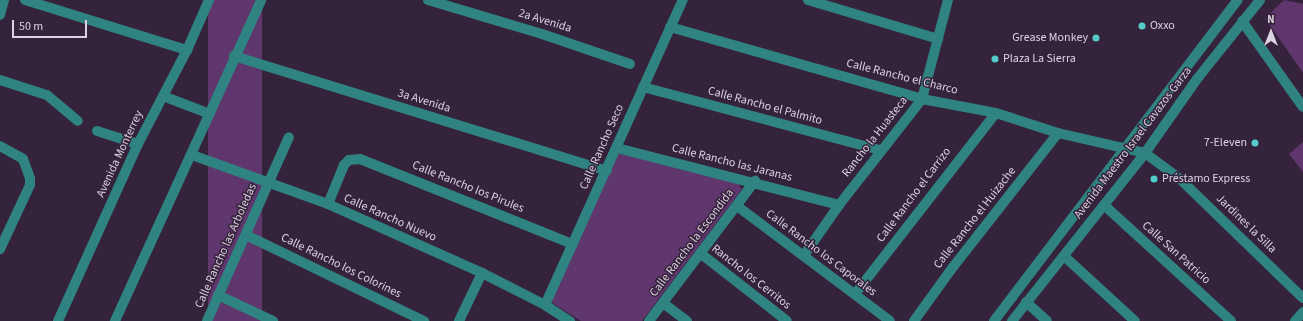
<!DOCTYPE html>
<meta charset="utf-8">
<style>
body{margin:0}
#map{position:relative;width:1303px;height:321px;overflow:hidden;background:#35233b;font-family:"Source Sans 3",sans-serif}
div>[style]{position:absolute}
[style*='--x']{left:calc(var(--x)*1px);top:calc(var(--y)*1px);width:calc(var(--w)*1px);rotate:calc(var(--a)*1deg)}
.green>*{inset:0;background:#5f366d;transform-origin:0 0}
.minor>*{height:10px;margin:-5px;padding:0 5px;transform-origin:5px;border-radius:5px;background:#2f8381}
.dots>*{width:11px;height:11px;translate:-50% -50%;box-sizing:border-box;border:2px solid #35233b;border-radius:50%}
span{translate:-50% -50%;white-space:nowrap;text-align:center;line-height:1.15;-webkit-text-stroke:3px #35233b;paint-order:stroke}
.street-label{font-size:12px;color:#ddd2e1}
.poi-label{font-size:12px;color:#ddd2e1}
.left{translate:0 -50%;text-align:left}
.right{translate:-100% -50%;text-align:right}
.north{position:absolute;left:1251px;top:12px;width:40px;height:40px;-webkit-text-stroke:3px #35233b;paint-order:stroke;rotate:0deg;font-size:11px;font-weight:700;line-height:16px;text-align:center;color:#ddd2e1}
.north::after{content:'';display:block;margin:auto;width:14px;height:18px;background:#ddd2e1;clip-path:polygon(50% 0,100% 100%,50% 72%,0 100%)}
.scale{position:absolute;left:12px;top:20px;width:75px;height:18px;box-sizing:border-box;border:2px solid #ddd2e1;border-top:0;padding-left:5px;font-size:12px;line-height:14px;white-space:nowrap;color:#ddd2e1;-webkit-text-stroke:3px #35233b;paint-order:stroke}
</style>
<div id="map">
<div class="green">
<i style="left:208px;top:0;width:54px;height:354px"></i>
<i style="clip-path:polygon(1284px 0,1303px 4px,1303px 73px,1265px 18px)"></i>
<i style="clip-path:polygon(1303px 142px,1303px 172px,1289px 154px)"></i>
<i style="clip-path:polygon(619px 153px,738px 184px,742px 189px,642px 321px,581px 321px,551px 302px)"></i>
</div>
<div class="minor">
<i style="--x:25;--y:0;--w:170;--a:17.2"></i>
<i style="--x:428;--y:0;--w:119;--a:16.6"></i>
<i style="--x:542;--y:34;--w:93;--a:18.8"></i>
<i style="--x:808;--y:0;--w:136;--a:16.7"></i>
<i style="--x:0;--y:15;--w:16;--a:-75"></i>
<i style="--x:1242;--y:21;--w:105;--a:54.7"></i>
<i style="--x:670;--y:27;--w:262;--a:15.9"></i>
<i style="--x:922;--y:99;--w:75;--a:10.7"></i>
<i style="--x:996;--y:113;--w:65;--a:17.9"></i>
<i style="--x:1058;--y:133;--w:89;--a:12.9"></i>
<i style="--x:1145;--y:153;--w:44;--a:36.6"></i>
<i style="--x:1180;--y:179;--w:171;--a:44.1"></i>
<i style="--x:234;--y:56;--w:390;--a:17.1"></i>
<i style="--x:0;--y:80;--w:49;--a:17.7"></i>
<i style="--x:47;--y:95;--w:40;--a:40"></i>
<i style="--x:643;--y:87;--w:245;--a:14.9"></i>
<i style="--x:163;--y:96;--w:50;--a:21"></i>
<i style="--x:97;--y:131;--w:43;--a:17.6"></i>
<i style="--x:0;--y:146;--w:26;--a:29"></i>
<i style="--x:23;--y:159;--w:20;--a:70"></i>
<i style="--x:30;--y:178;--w:7;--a:90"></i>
<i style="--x:30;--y:185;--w:71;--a:115.1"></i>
<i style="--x:617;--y:148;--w:229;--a:14.4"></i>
<i style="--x:192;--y:155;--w:145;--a:19.8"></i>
<i style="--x:328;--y:204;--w:169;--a:24.1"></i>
<i style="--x:482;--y:273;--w:71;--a:26.9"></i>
<i style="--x:545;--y:305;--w:30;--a:33"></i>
<i style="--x:328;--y:204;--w:42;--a:-67.7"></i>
<i style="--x:344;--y:165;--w:7;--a:-45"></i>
<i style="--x:349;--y:160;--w:11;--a:-5"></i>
<i style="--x:360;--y:159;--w:229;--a:21.8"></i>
<i style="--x:1104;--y:205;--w:172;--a:42.4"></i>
<i style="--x:737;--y:206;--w:191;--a:36.9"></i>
<i style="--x:246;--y:235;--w:198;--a:25.8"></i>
<i style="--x:700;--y:253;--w:110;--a:38"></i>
<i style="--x:804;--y:255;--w:61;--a:-55"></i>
<i style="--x:839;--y:205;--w:135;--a:-51.9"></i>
<i style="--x:922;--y:99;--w:102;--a:-75.3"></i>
<i style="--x:1064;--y:256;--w:96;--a:42.5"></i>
<i style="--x:855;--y:294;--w:229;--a:-52.1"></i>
<i style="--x:218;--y:295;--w:61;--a:25.3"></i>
<i style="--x:1026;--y:302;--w:28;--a:42"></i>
<i style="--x:663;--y:303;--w:30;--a:37"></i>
<i style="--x:545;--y:305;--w:335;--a:-65.7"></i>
<i style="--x:58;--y:321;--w:194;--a:-65.7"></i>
<i style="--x:138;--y:144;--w:106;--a:-62.5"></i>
<i style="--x:187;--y:50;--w:55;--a:-66.3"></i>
<i style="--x:115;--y:321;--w:353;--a:-65.5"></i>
<i style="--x:207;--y:321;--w:201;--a:-66"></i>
<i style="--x:459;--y:321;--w:53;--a:-64.4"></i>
<i style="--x:649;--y:321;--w:176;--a:-52.9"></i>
<i style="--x:914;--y:321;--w:67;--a:-54.2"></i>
<i style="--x:953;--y:267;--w:170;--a:-51.9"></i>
<i style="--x:994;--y:321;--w:403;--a:-52.8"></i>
<i style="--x:1012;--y:321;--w:214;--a:-51.6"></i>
<i style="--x:1145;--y:153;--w:90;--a:-54.9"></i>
<i style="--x:1197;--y:79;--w:101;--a:-51.4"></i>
<i style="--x:1295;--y:321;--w:12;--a:-48"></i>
</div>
<div class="dots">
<i style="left:1142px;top:26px;background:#53cdca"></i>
<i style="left:1096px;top:38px;background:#53cdca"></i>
<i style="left:995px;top:59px;background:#53cdca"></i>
<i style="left:1255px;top:143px;background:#53cdca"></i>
<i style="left:1154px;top:179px;background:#53cdca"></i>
</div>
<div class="street-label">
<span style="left:545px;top:21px;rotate:17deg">2a Avenida</span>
<span style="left:902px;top:77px;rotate:14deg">Calle Rancho el Charco</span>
<span style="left:424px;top:101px;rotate:17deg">3a Avenida</span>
<span style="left:765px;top:106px;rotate:15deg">Calle Rancho el Palmito</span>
<span style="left:875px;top:137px;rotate:-52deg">Rancho la Huasteca</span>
<span style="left:1133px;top:143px;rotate:-53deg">Avenida Maestro Israel Cavazos Garza</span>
<span style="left:602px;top:147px;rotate:-66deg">Calle Rancho Seco</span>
<span style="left:120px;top:154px;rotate:-65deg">Avenida Monterrey</span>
<span style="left:732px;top:163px;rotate:14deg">Calle Rancho las Jaranas</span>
<span style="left:468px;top:187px;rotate:22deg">Calle Rancho los Pirules</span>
<span style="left:914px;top:195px;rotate:-53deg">Calle Rancho el Carrizo</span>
<span style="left:390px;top:218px;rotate:24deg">Calle Rancho Nuevo</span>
<span style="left:975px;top:218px;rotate:-52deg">Calle Rancho el Huizache</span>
<span style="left:1246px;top:224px;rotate:44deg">Jardines la Silla</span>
<span style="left:692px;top:243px;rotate:-53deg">Calle Rancho la Escondida</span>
<span style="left:226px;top:246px;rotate:-66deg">Calle Rancho las Arboledas</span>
<span style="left:821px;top:253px;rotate:37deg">Calle Rancho los Caporales</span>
<span style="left:1176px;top:253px;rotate:42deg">Calle San Patricio</span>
<span style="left:341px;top:266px;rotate:26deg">Calle Rancho los Colorines</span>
<span style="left:751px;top:277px;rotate:38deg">Rancho los Cerritos</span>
</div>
<div class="poi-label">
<span class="left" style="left:1150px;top:26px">Oxxo</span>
<span class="right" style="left:1088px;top:38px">Grease Monkey</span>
<span class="left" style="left:1003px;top:59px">Plaza La Sierra</span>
<span class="right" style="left:1247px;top:143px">7-Eleven</span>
<span class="left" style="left:1162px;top:179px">Préstamo Express</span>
</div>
<div class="north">N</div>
<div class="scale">50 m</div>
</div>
